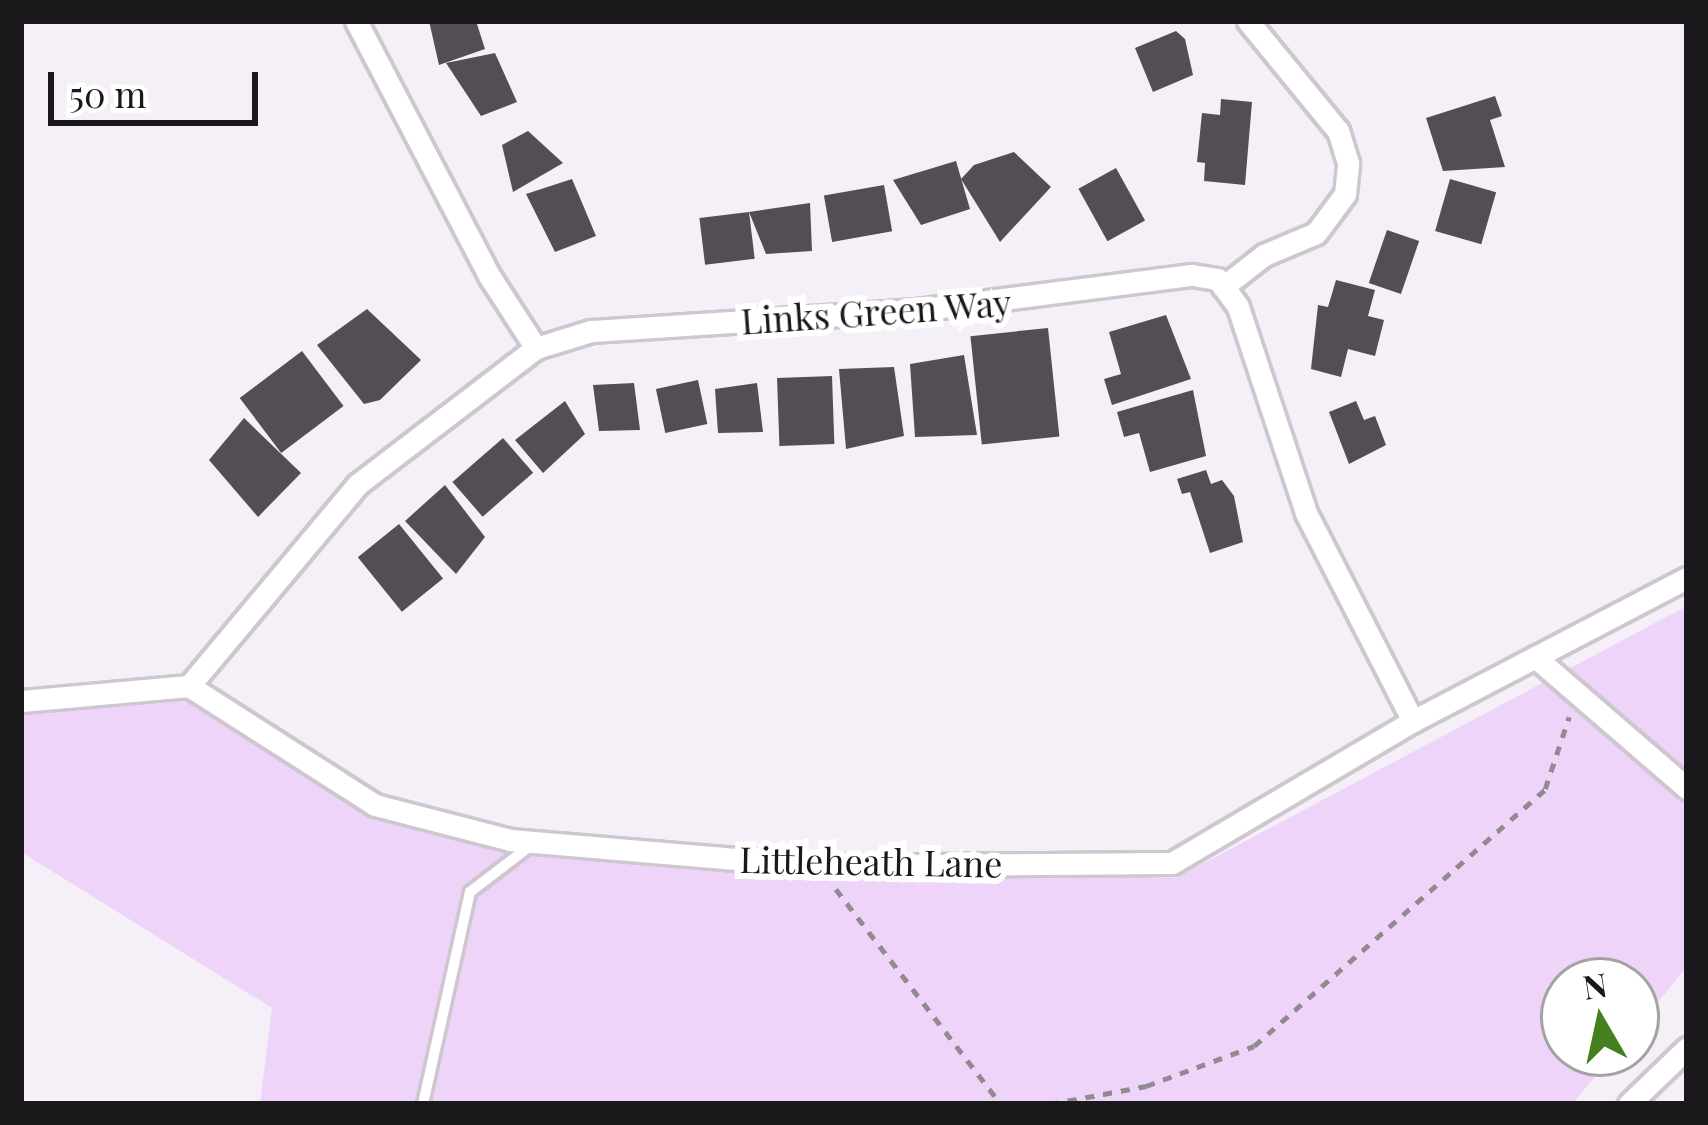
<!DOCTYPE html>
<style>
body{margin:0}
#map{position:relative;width:1708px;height:1125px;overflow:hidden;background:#f5eff8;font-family:"Playfair Display",serif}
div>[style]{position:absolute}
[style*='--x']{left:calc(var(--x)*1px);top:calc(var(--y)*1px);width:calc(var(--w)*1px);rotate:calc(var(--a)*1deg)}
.green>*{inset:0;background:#edd4f8}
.building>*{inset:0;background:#534d55;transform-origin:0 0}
.path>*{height:4.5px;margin-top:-2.25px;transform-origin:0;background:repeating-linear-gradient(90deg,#8f8b91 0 9px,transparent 0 18px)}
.roads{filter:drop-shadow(3px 0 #cec7d0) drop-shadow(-3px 0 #cec7d0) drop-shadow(0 3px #cec7d0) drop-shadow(0 -3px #cec7d0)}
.service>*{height:10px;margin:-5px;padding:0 5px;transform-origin:5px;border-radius:5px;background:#fff}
.minor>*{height:21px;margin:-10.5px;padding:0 10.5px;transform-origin:10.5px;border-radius:10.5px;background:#fff}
span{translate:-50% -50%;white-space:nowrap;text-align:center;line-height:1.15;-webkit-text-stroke:12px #fff;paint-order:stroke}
.street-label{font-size:36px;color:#1a181b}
.frame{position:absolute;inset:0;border:24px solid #1a181b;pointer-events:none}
.north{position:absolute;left:1540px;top:957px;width:120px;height:120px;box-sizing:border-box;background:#fff;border:3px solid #a3a3a4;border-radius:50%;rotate:351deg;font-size:33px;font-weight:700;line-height:48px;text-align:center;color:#1a181b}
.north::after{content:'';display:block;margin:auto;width:42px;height:54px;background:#44811e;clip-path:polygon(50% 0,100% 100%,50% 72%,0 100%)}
.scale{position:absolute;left:48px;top:72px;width:210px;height:54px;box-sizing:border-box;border:6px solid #1a181b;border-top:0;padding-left:15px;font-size:36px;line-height:42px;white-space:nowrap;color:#1a181b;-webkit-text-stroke:9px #fff;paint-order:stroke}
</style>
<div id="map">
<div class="green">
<i style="clip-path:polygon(1687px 606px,1687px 967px,1636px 1028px,1636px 981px,1564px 981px,1564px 1053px,1615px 1053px,1572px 1104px,260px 1104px,272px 1008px,21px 852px,21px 714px,189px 698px,371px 813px,819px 866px,1176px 878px)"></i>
</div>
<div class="building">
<i style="clip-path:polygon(429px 21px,476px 21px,485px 49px,439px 65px)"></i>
<i style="clip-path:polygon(1176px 31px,1185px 39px,1193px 75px,1153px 92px,1135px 48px)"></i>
<i style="clip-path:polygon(495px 53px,517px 102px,481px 116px,446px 63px)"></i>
<i style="clip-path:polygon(1495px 96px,1502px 116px,1490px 120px,1505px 167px,1443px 171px,1426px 118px)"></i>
<i style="clip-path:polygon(1221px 99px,1252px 102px,1245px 185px,1204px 181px,1205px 163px,1197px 162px,1202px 113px,1220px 115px)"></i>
<i style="clip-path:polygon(528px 131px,563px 163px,513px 192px,502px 145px)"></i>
<i style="clip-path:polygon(1014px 152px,1051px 187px,1000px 242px,961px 179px,974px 165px)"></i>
<i style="clip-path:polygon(956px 161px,970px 209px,921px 225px,893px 180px)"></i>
<i style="left:1116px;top:168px;width:60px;height:43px;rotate:61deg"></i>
<i style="clip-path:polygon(572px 179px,596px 236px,555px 252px,526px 194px)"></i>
<i style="left:1450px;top:179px;width:48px;height:54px;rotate:16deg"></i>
<i style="left:884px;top:185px;width:47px;height:61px;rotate:80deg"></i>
<i style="clip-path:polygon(810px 203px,812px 251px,766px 254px,749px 212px)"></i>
<i style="left:749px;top:212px;width:47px;height:50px;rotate:83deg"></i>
<i style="left:1387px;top:230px;width:34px;height:56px;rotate:19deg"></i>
<i style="clip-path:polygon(1336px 280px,1375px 290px,1368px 316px,1384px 320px,1375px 356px,1348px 349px,1341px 377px,1311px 369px,1318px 305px,1328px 307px)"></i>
<i style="clip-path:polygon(367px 309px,421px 360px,380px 400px,364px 404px,317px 345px)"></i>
<i style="clip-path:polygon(1166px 315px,1191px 379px,1112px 405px,1104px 379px,1121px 374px,1109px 332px)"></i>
<i style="left:1048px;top:328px;width:109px;height:78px;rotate:84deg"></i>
<i style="left:302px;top:351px;width:69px;height:78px;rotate:53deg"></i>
<i style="clip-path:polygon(964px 355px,977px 435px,915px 437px,910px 364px)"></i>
<i style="clip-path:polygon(894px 367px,904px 436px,846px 449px,839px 369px)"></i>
<i style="left:832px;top:376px;width:68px;height:55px;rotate:88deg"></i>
<i style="left:698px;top:380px;width:45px;height:43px;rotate:78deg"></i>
<i style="clip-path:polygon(634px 383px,640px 430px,599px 431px,593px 385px)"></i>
<i style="clip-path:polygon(757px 383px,763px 432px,718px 433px,715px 389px)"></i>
<i style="clip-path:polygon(1193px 390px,1206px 456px,1150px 472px,1139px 433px,1124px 437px,1117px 412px)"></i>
<i style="clip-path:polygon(565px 401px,585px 434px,543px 473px,515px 440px)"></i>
<i style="clip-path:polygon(1356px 401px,1364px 420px,1375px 416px,1386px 445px,1349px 464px,1329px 412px)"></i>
<i style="clip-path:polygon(244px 418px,301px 473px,258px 517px,209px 460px)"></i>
<i style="left:503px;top:438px;width:46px;height:67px;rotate:49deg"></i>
<i style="clip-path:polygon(1206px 470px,1211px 484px,1222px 480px,1234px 496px,1243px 542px,1210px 553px,1190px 492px,1182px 494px,1177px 479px)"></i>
<i style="clip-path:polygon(445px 485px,485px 537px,456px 574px,405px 521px)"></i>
<i style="left:399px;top:524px;width:70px;height:53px;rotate:51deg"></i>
</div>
<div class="path">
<i style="--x:836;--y:889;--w:271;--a:52.5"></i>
<i style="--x:1050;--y:1104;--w:98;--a:-10.6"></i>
<i style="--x:1146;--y:1086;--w:115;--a:-20.3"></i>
<i style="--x:1254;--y:1046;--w:388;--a:-41.4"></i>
<i style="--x:1545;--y:789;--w:76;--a:-71.6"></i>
</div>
<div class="roads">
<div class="service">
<i style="--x:423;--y:1104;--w:217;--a:-77.5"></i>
<i style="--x:470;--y:892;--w:76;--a:-37.5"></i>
</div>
<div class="minor">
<i style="--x:356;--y:21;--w:289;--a:62.4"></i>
<i style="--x:490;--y:277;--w:85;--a:57.1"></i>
<i style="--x:1223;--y:287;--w:52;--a:-38"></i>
<i style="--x:1264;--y:255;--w:56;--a:-22.9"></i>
<i style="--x:1316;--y:233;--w:49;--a:-53.4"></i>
<i style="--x:1345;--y:194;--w:31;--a:-84"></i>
<i style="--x:1348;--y:163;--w:34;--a:-107"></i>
<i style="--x:1338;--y:131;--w:142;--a:-129.3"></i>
<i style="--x:1535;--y:657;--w:201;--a:40.8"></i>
<i style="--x:189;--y:686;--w:263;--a:-50.1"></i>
<i style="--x:358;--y:484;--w:224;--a:-37.4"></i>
<i style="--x:536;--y:348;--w:58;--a:-17.2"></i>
<i style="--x:591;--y:331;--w:327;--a:-3.7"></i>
<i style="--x:917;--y:310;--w:277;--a:-7.3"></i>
<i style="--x:1192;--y:275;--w:26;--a:9"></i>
<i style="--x:1218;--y:279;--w:34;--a:54"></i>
<i style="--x:1238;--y:307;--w:217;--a:71.7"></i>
<i style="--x:1306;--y:513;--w:234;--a:62.8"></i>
<i style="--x:21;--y:701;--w:169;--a:-5.1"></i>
<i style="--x:189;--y:686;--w:221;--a:32.6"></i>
<i style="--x:375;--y:805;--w:139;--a:14.5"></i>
<i style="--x:510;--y:840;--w:310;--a:4.8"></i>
<i style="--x:819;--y:866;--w:353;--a:-0.5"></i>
<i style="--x:1172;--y:863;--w:280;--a:-30.5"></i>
<i style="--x:1413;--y:721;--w:309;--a:-27.6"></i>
<i style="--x:1629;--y:1104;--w:81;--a:-44"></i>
</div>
</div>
<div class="street-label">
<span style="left:876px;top:311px;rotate:-4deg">Links Green Way</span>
<span style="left:871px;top:861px;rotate:1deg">Littleheath Lane</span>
</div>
<div class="frame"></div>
<div class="north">N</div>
<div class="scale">50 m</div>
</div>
